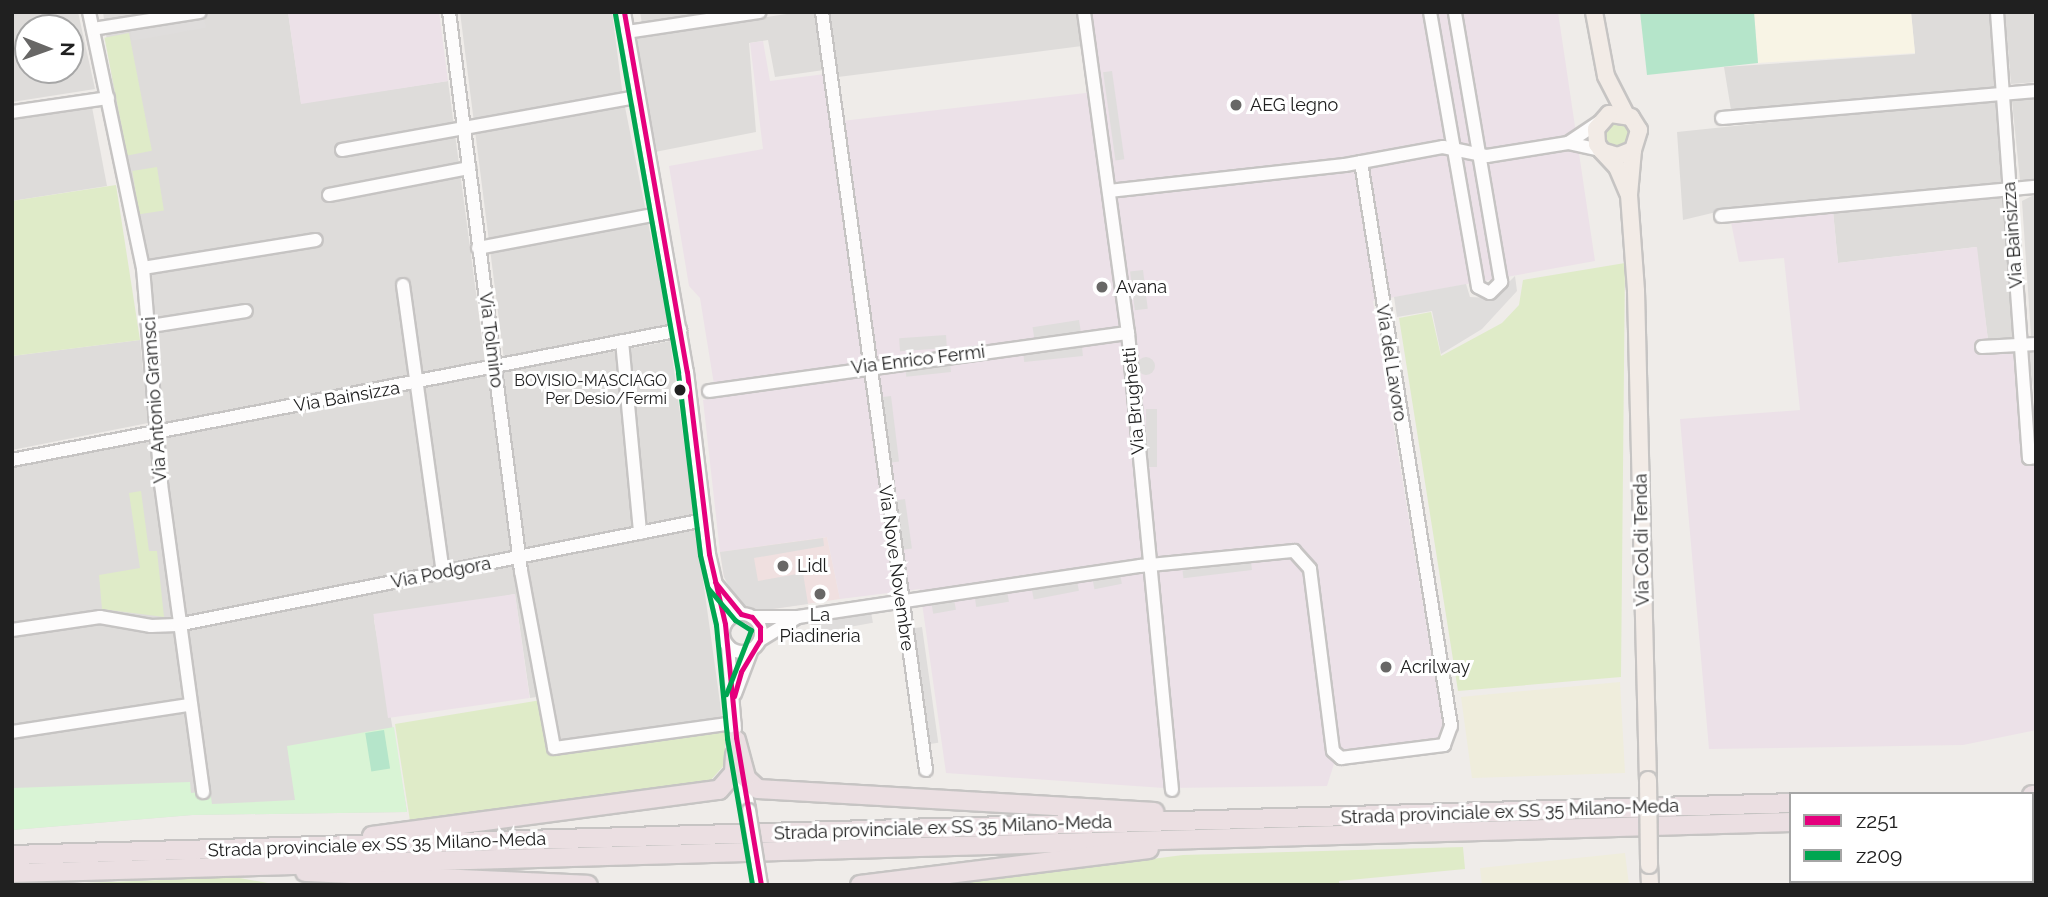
<!DOCTYPE html>
<style>
body{margin:0}
#map{position:relative;width:2048px;height:897px;overflow:hidden;background:#efece9;font-family:Raleway,sans-serif}
div>[style]{position:absolute}
[style*='--x']{left:calc(var(--x)*1px);top:calc(var(--y)*1px);width:calc(var(--w)*1px);rotate:calc(var(--a)*1deg)}
.residential>*{inset:0;background:#dedcda}
.commercial>*{inset:0;background:#f0e0e0}
.industrial>*{inset:0;background:#ece1e8;transform-origin:0 0}
.education>*{inset:0;background:#f8f4e5}
.farmland>*{inset:0;background:#efeddc}
.grass>*{inset:0;background:#dfebc8;transform-origin:0 0}
.round{border-radius:50%}
.park>*{inset:0;background:#d9f4d5}
.pitch>*{inset:0;background:#b5e5ca;transform-origin:0 0}
.parking>*{inset:0;background:#dfdddc;transform-origin:0 0}
.roads{filter:drop-shadow(2px 0 #c6c4c3) drop-shadow(-2px 0 #c6c4c3) drop-shadow(0 2px #c6c4c3) drop-shadow(0 -2px #c6c4c3)}
.minor>*{height:12px;margin:-6px;padding:0 6px;transform-origin:6px;border-radius:6px;background:#fdfcfc}
.minor>.ring{margin:-6px;padding:0;box-sizing:content-box;background:none;border:12px solid #fdfcfc;border-radius:50%}
.major>*{height:16px;margin:-8px;padding:0 8px;transform-origin:8px;border-radius:8px;background:#f2ebe6}
.highway>*{height:18px;margin:-9px;padding:0 9px;transform-origin:9px;border-radius:9px;background:#ebdfe2}
.bridges{filter:drop-shadow(2px 0 #c6c4c3) drop-shadow(-2px 0 #c6c4c3) drop-shadow(0 2px #c6c4c3) drop-shadow(0 -2px #c6c4c3)}
.minor-bridge>*{height:12px;margin:-6px;padding:0 6px;transform-origin:6px;border-radius:6px;background:#fdfcfc}
.major-bridge>*{height:16px;margin:-8px;padding:0 8px;transform-origin:8px;border-radius:8px;background:#f2ebe6}
.bus-1>*{height:5px;margin:-2.5px;padding:0 2.5px;transform-origin:2.5px;border-radius:2.5px;background:#e5007d}
.bus-2>*{height:5px;margin:-2.5px;padding:0 2.5px;transform-origin:2.5px;border-radius:2.5px;background:#00a651}
.dots>*{width:19px;height:19px;translate:-50% -50%;box-sizing:border-box;border:4px solid #fff;border-radius:50%}
span{translate:-50% -50%;white-space:nowrap;text-align:center;line-height:1.15;-webkit-text-stroke:6px #fff;paint-order:stroke}
.bus-label{font-size:16px;color:#202020}
.right{translate:-100% -50%;text-align:right}
.poi-label{font-size:18px;color:#202020}
.left{translate:0 -50%;text-align:left}
.street-label{font-size:18px;color:#202020}
.frame{position:absolute;inset:0;border:14px solid #202020;pointer-events:none}
.legend{position:absolute;left:1789px;top:792px;width:245px;height:91px;box-sizing:border-box;background:#fff;border:2px solid #a6a6a6;margin:0;padding:9px 12px;list-style:none;font-size:21px;color:#202020}
.legend li{display:flex;align-items:center;gap:14px;height:35px}
.legend b{width:35px;border:2px solid #a6a6a6}
.north{position:absolute;left:14px;top:14px;width:70px;height:70px;box-sizing:border-box;background:#fff;border:2px solid #a6a6a6;border-radius:50%;rotate:91deg;font-size:19px;font-weight:700;line-height:28px;text-align:center;color:#202020}
.north::after{content:'';display:block;margin:auto;width:24px;height:32px;background:#686766;clip-path:polygon(50% 0,100% 100%,50% 72%,0 100%)}
</style>
<div id="map">
<div class="residential">
<i style="clip-path:polygon(evenodd,12px 12px,78px 12px,95px 89px,12px 102px,12px 12px,28px 28px,70px 28px,70px 70px,28px 70px,28px 28px)"></i>
<i style="clip-path:polygon(103px 12px,288px 12px,301px 103px,448px 81px,485px 361px,165px 425px,150px 278px,114px 93px)"></i>
<i style="clip-path:polygon(460px 12px,612px 12px,623px 97px,669px 327px,504px 360px)"></i>
<i style="clip-path:polygon(640px 12px,714px 12px,642px 24px)"></i>
<i style="clip-path:polygon(800px 12px,817px 12px,824px 70px,775px 77px,768px 40px,749px 43px,756px 132px,655px 152px,636px 37px)"></i>
<i style="clip-path:polygon(830px 12px,1077px 12px,1082px 46px,838px 77px)"></i>
<i style="clip-path:polygon(1911px 12px,1992px 12px,1998px 87px,1731px 110px,1724px 67px,1915px 54px)"></i>
<i style="clip-path:polygon(2005px 12px,2036px 12px,2036px 82px,2011px 84px)"></i>
<i style="clip-path:polygon(2036px 98px,2036px 179px,2020px 180px,2012px 101px)"></i>
<i style="clip-path:polygon(1991px 99px,1999px 107px,2005px 185px,1729px 209px,1683px 220px,1677px 132px)"></i>
<i style="clip-path:polygon(92px 107px,107px 186px,12px 201px,12px 119px)"></i>
<i style="clip-path:polygon(2036px 194px,2036px 336px,2031px 336px,2022px 201px)"></i>
<i style="clip-path:polygon(2005px 197px,2017px 338px,1988px 340px,1976px 247px,1838px 263px,1833px 211px)"></i>
<i style="clip-path:polygon(140px 340px,148px 423px,12px 450px,12px 356px)"></i>
<i style="clip-path:polygon(670px 341px,722px 717px,558px 743px,550px 695px,530px 698px,515px 594px,374px 620px,407px 812px,192px 815px,12px 830px,12px 463px)"></i>
<i style="clip-path:polygon(2028px 349px,2036px 349px,2036px 410px)"></i>
</div>
<div class="commercial">
<i style="clip-path:polygon(827px 537px,840px 599px,752px 612px,724px 577px,720px 552px)"></i>
</div>
<div class="industrial">
<i style="clip-path:polygon(288px 12px,439px 12px,448px 81px,301px 104px)"></i>
<i style="clip-path:polygon(1092px 12px,1558px 12px,1595px 261px,1373px 301px,1445px 738px,1338px 751px,1327px 786px,1164px 788px,946px 773px,920px 589px,840px 599px,827px 537px,720px 552px,703px 400px,716px 397px,700px 298px,689px 286px,669px 166px,763px 149px,750px 43px,763px 41px,770px 81px,825px 74px,833px 122px,1103px 91px)"></i>
<i style="clip-path:polygon(1833px 211px,1838px 263px,1977px 247px,1988px 340px,1977px 340px,1977px 355px,2013px 352px,2025px 462px,2036px 462px,2036px 730px,1963px 745px,1709px 749px,1680px 419px,1800px 410px,1784px 258px,1739px 262px,1731px 222px)"></i>
<i style="left:515px;top:594px;width:105px;height:143px;rotate:82deg"></i>
</div>
<div class="education">
<i style="clip-path:polygon(1754px 12px,1911px 12px,1915px 53px,1758px 63px)"></i>
</div>
<div class="farmland">
<i style="clip-path:polygon(1620px 682px,1625px 773px,1472px 778px,1461px 697px)"></i>
<i style="clip-path:polygon(1625px 853px,1629px 885px,1482px 885px,1480px 868px)"></i>
<i style="clip-path:polygon(1828px 881px,1870px 881px,1870px 885px,1795px 885px)"></i>
</div>
<div class="grass">
<i style="left:129px;top:33px;width:120px;height:25px;rotate:79deg"></i>
<i class="round" style="left:1602px;top:120px;width:28px;height:28px"></i>
<i style="left:157px;top:167px;width:44px;height:25px;rotate:81deg"></i>
<i style="clip-path:polygon(116px 185px,140px 340px,12px 356px,12px 201px)"></i>
<i style="clip-path:polygon(1625px 263px,1621px 677px,1458px 691px,1399px 318px,1431px 312px,1441px 356px,1502px 323px,1519px 305px,1523px 280px)"></i>
<i style="clip-path:polygon(141px 491px,149px 551px,157px 551px,164px 617px,102px 609px,99px 575px,140px 568px,129px 493px)"></i>
<i style="clip-path:polygon(541px 700px,551px 755px,725px 728px,725px 764px,711px 780px,410px 821px,395px 724px)"></i>
<i style="clip-path:polygon(1463px 847px,1465px 869px,1339px 881px,1339px 885px,949px 885px,1183px 855px)"></i>
<i style="clip-path:polygon(234px 877px,279px 885px,35px 885px)"></i>
</div>
<div class="park">
<i style="clip-path:polygon(394px 727px,407px 812px,192px 815px,12px 830px,12px 788px,190px 782px,191px 793px,210px 791px,212px 804px,295px 800px,287px 746px)"></i>
</div>
<div class="pitch">
<i style="clip-path:polygon(1640px 12px,1754px 12px,1758px 63px,1647px 75px)"></i>
<i style="left:384px;top:730px;width:39px;height:19px;rotate:81deg"></i>
</div>
<div class="parking">
<i style="left:204px;top:17px;width:11px;height:75px;rotate:80deg"></i>
<i style="left:1112px;top:71px;width:89px;height:9px;rotate:82deg"></i>
<i style="left:1143px;top:270px;width:39px;height:13px;rotate:83deg"></i>
<i style="clip-path:polygon(1515px 276px,1517px 291px,1482px 329px,1441px 354px,1432px 311px,1397px 317px,1394px 297px,1466px 284px,1470px 297px,1493px 298px)"></i>
<i style="left:1079px;top:320px;width:12px;height:47px;rotate:81deg"></i>
<i style="left:946px;top:335px;width:13px;height:47px;rotate:86deg"></i>
<i style="left:1082px;top:347px;width:9px;height:59px;rotate:84deg"></i>
<i class="round" style="left:1137px;top:357px;width:18px;height:18px"></i>
<i style="left:950px;top:362px;width:10px;height:45px;rotate:84deg"></i>
<i style="left:891px;top:396px;width:66px;height:12px;rotate:83deg"></i>
<i style="left:1146px;top:409px;width:11px;height:58px"></i>
<i style="left:905px;top:499px;width:50px;height:11px;rotate:82deg"></i>
<i style="clip-path:polygon(823px 538px,824px 546px,754px 558px,758px 581px,803px 573px,808px 604px,752px 612px,734px 596px,724px 577px,720px 552px)"></i>
<i style="left:1251px;top:562px;width:8px;height:69px;rotate:83deg"></i>
<i style="left:1120px;top:574px;width:10px;height:28px;rotate:79deg"></i>
<i style="left:1077px;top:581px;width:10px;height:46px;rotate:79deg"></i>
<i style="left:1007px;top:590px;width:12px;height:33px;rotate:81deg"></i>
<i style="left:954px;top:599px;width:11px;height:23px;rotate:80deg"></i>
<i style="left:871px;top:612px;width:11px;height:61px;rotate:80deg"></i>
<i style="left:922px;top:627px;width:117px;height:10px;rotate:82deg"></i>
</div>
<div class="roads">
<div class="minor">
<i style="--x:89;--y:12;--w:262;--a:78.1"></i>
<i style="--x:143;--y:268;--w:217;--a:85.2"></i>
<i style="--x:161;--y:484;--w:311;--a:82.2"></i>
<i style="--x:449;--y:12;--w:564;--a:82.66"></i>
<i style="--x:521;--y:571;--w:180;--a:79.4"></i>
<i style="--x:554;--y:748;--w:182;--a:-7.9"></i>
<i style="--x:624;--y:12;--w:365;--a:80.1"></i>
<i style="--x:687;--y:372;--w:183;--a:83.1"></i>
<i style="--x:709;--y:554;--w:72;--a:77.1"></i>
<i style="--x:822;--y:12;--w:765;--a:82.19"></i>
<i style="--x:1084;--y:12;--w:324;--a:82.2"></i>
<i style="--x:1128;--y:333;--w:459;--a:84.5"></i>
<i style="--x:1430;--y:12;--w:279;--a:80.1"></i>
<i style="--x:1478;--y:287;--w:13;--a:27"></i>
<i style="--x:1490;--y:293;--w:16;--a:-45"></i>
<i style="--x:1501;--y:282;--w:274;--a:-99.7"></i>
<i style="--x:1997;--y:12;--w:447;--a:85.9"></i>
<i style="--x:2029;--y:458;--w:7;--a:-8"></i>
<i style="--x:93;--y:29;--w:108;--a:-9"></i>
<i style="--x:627;--y:32;--w:134;--a:-8.6"></i>
<i style="--x:12;--y:112;--w:97;--a:-8.3"></i>
<i style="--x:1722;--y:118;--w:315;--a:-4.9"></i>
<i style="--x:1568;--y:143;--w:36;--a:-34"></i>
<i style="--x:342;--y:150;--w:301;--a:-10.2"></i>
<i style="--x:1109;--y:191;--w:237;--a:-6.3"></i>
<i style="--x:1345;--y:165;--w:100;--a:-10.4"></i>
<i style="--x:1443;--y:147;--w:45;--a:11.6"></i>
<i style="--x:1487;--y:156;--w:82;--a:-9.1"></i>
<i style="--x:1568;--y:143;--w:34;--a:12"></i>
<i style="--x:329;--y:195;--w:143;--a:-10.9"></i>
<i style="--x:1721;--y:216;--w:316;--a:-5.3"></i>
<i style="--x:478;--y:248;--w:183;--a:-10.7"></i>
<i style="--x:143;--y:268;--w:175;--a:-9.2"></i>
<i style="--x:403;--y:285;--w:290;--a:82.1"></i>
<i style="--x:151;--y:326;--w:96;--a:-9"></i>
<i style="--x:622;--y:341;--w:193;--a:84.6"></i>
<i style="--x:1982;--y:347;--w:54;--a:-3.2"></i>
<i style="--x:709;--y:391;--w:423;--a:-7.9"></i>
<i style="--x:12;--y:460;--w:681;--a:-11.01"></i>
<i style="--x:717;--y:585;--w:38;--a:50"></i>
<i class="ring" style="left:723px;top:614px;width:26px;height:26px"></i>
<i style="--x:752;--y:617;--w:46;--a:0"></i>
<i style="--x:798;--y:617;--w:346;--a:-8.5"></i>
<i style="--x:1140;--y:566;--w:155;--a:-5.6"></i>
<i style="--x:1294;--y:551;--w:24;--a:48"></i>
<i style="--x:1310;--y:569;--w:183;--a:82.8"></i>
<i style="--x:1333;--y:751;--w:11;--a:41"></i>
<i style="--x:1341;--y:758;--w:104;--a:-7.2"></i>
<i style="--x:1444;--y:745;--w:20;--a:-70"></i>
<i style="--x:1451;--y:726;--w:571;--a:-99.07"></i>
<i style="--x:12;--y:630;--w:89;--a:-8.4"></i>
<i style="--x:100;--y:617;--w:52;--a:10"></i>
<i style="--x:151;--y:626;--w:26;--a:-2"></i>
<i style="--x:177;--y:625;--w:537;--a:-11.27"></i>
<i style="--x:760;--y:640;--w:44;--a:-31.2"></i>
<i style="--x:728;--y:646;--w:83;--a:85.2"></i>
<i style="--x:735;--y:694;--w:48;--a:-69.3"></i>
<i style="--x:12;--y:732;--w:178;--a:-8.7"></i>
<i style="--x:741;--y:771;--w:40;--a:78"></i>
<i style="--x:2032;--y:853;--w:4;--a:0"></i>
</div>
<div class="major">
<i style="--x:1594;--y:12;--w:65;--a:79.4"></i>
<i style="--x:1606;--y:76;--w:42;--a:62.8"></i>
<i style="--x:1633;--y:150;--w:45;--a:95.1"></i>
<i style="--x:1629;--y:195;--w:96;--a:85.8"></i>
<i style="--x:1636;--y:291;--w:489;--a:88.6"></i>
<i style="--x:1604;--y:152;--w:15;--a:16"></i>
<i style="--x:1618;--y:156;--w:16;--a:-22"></i>
<i style="--x:1633;--y:150;--w:21;--a:-73"></i>
<i style="--x:1639;--y:130;--w:15;--a:-122"></i>
<i style="--x:1631;--y:117;--w:22;--a:-172"></i>
<i style="--x:1609;--y:114;--w:20;--a:131"></i>
<i style="--x:1596;--y:129;--w:15;--a:86"></i>
<i style="--x:1597;--y:144;--w:7;--a:56"></i>
<i style="--x:1601;--y:150;--w:23;--a:47"></i>
<i style="--x:1617;--y:167;--w:28;--a:67"></i>
<i style="--x:1649;--y:865;--w:20;--a:87"></i>
</div>
<div class="highway">
<i style="--x:736;--y:740;--w:39;--a:75"></i>
<i style="--x:746;--y:778;--w:16;--a:43"></i>
<i style="--x:758;--y:789;--w:397;--a:3.3"></i>
<i style="--x:2032;--y:795;--w:4;--a:0"></i>
<i style="--x:2032;--y:815;--w:4;--a:0"></i>
<i style="--x:372;--y:836;--w:350;--a:-7.6"></i>
<i style="--x:719;--y:790;--w:23;--a:-49"></i>
<i style="--x:734;--y:773;--w:18;--a:-87"></i>
<i style="--x:12;--y:855;--w:1780;--a:-1.67"></i>
<i style="--x:305;--y:872;--w:283;--a:2.6"></i>
<i style="--x:12;--y:873;--w:1780;--a:-1.64"></i>
<i style="--x:860;--y:885;--w:291;--a:-7.1"></i>
</div>
</div>
<div class="bridges">
<div class="minor-bridge">
<i style="--x:749;--y:810;--w:76;--a:80.9"></i>
</div>
<div class="major-bridge">
<i style="--x:1648;--y:780;--w:85;--a:89.3"></i>
</div>
</div>
<div class="bus-1">
<i style="--x:624;--y:12;--w:365;--a:80.1"></i>
<i style="--x:687;--y:372;--w:183;--a:83.1"></i>
<i style="--x:709;--y:554;--w:72;--a:77.1"></i>
<i style="--x:725;--y:624;--w:114;--a:84.4"></i>
<i style="--x:736;--y:737;--w:150;--a:80.4"></i>
<i style="--x:715;--y:582;--w:41;--a:50.9"></i>
<i style="--x:741;--y:614;--w:11;--a:15"></i>
<i style="--x:752;--y:617;--w:13;--a:51"></i>
<i style="--x:760;--y:627;--w:13;--a:90"></i>
<i style="--x:760;--y:640;--w:37;--a:121"></i>
<i style="--x:741;--y:672;--w:25;--a:106"></i>
</div>
<div class="bus-2">
<i style="--x:615;--y:14;--w:364;--a:80"></i>
<i style="--x:678;--y:373;--w:183;--a:83.1"></i>
<i style="--x:700;--y:555;--w:72;--a:77.1"></i>
<i style="--x:716;--y:625;--w:114;--a:84.4"></i>
<i style="--x:727;--y:738;--w:149;--a:80.3"></i>
<i style="--x:708;--y:588;--w:42;--a:49.8"></i>
<i style="--x:735;--y:620;--w:19;--a:32"></i>
<i style="--x:751;--y:630;--w:69;--a:111.3"></i>
</div>
<div class="dots">
<i style="left:1236px;top:105px;background:#686766"></i>
<i style="left:1102px;top:287px;background:#686766"></i>
<i style="left:680px;top:390px;background:#202020"></i>
<i style="left:783px;top:566px;background:#686766"></i>
<i style="left:820px;top:594px;background:#686766"></i>
<i style="left:1386px;top:667px;background:#686766"></i>
</div>
<div class="bus-label">
<span class="right" style="left:667px;top:390px">BOVISIO-MASCIAGO<br>Per Desio/Fermi</span>
</div>
<div class="poi-label">
<span class="left" style="left:1250px;top:105px">AEG legno</span>
<span class="left" style="left:1116px;top:287px">Avana</span>
<span class="left" style="left:797px;top:566px">Lidl</span>
<span style="left:820px;top:626px">La<br>Piadineria</span>
<span class="left" style="left:1400px;top:667px">Acrilway</span>
</div>
<div class="street-label">
<span style="left:2013px;top:235px;rotate:-94deg">Via Bainsizza</span>
<span style="left:491px;top:340px;rotate:83deg">Via Tolmino</span>
<span style="left:918px;top:360px;rotate:-7deg">Via Enrico Fermi</span>
<span style="left:1391px;top:363px;rotate:81deg">Via del Lavoro</span>
<span style="left:347px;top:397px;rotate:-10deg">Via Bainsizza</span>
<span style="left:155px;top:400px;rotate:-94deg">Via Antonio Gramsci</span>
<span style="left:1134px;top:401px;rotate:-95deg">Via Brughetti</span>
<span style="left:1642px;top:540px;rotate:-91deg">Via Col di Tenda</span>
<span style="left:896px;top:568px;rotate:82deg">Via Nove Novembre</span>
<span style="left:441px;top:573px;rotate:-11deg">Via Podgora</span>
<span style="left:1510px;top:812px;rotate:-2deg">Strada provinciale ex SS 35 Milano-Meda</span>
<span style="left:943px;top:828px;rotate:-2deg">Strada provinciale ex SS 35 Milano-Meda</span>
<span style="left:377px;top:845px;rotate:-2deg">Strada provinciale ex SS 35 Milano-Meda</span>
</div>
<div class="frame"></div>
<ul class="legend">
<li><b style="height:9px;background:#e5007d"></b>z251</li>
<li><b style="height:9px;background:#00a651"></b>z209</li>
</ul>
<div class="north">N</div>
</div>
